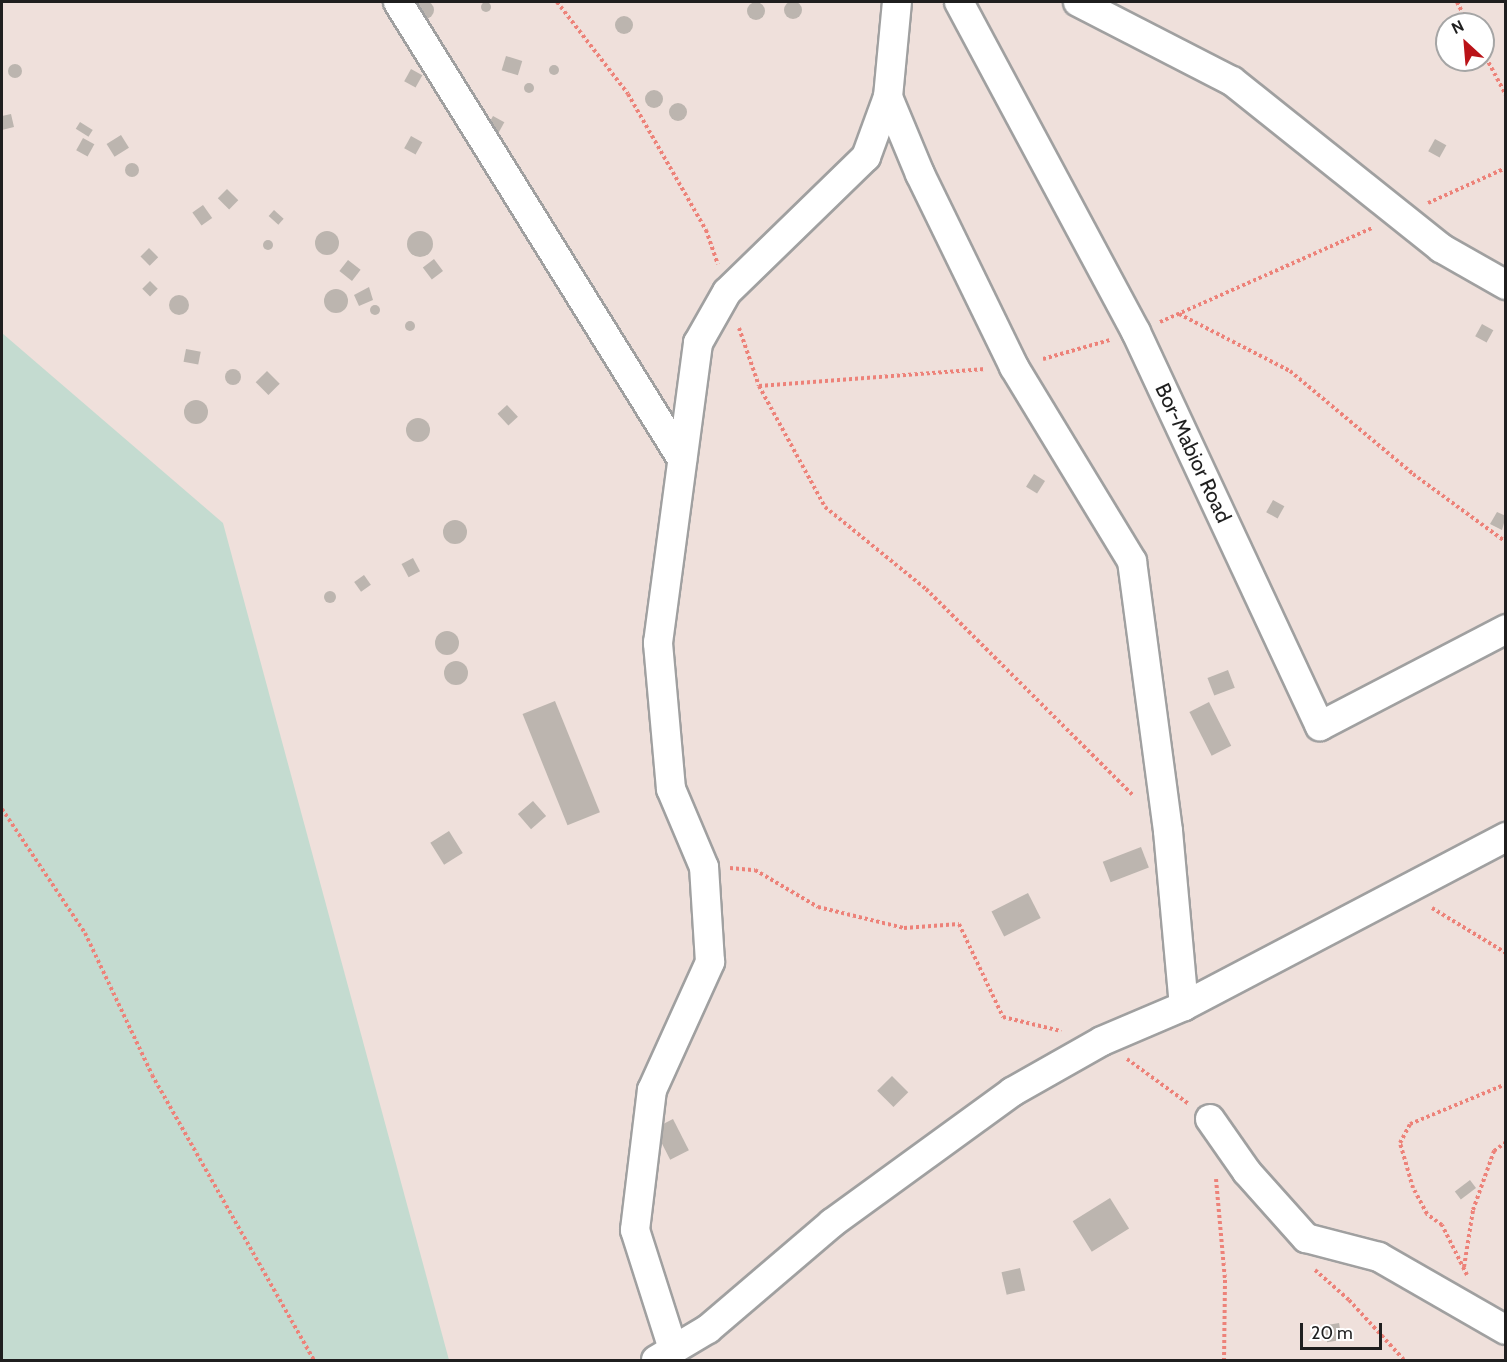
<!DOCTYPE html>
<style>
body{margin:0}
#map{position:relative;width:1507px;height:1362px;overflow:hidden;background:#efece6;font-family:Cabin,sans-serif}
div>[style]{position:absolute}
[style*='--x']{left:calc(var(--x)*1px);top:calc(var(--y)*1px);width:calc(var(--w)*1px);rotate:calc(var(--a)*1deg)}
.military>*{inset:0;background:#efe0db}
.wetland>*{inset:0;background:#c4dbd0}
.building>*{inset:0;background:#bcb5af;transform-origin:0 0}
.round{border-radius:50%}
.path>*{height:4px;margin-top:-2px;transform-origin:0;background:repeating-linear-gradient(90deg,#ed8279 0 3px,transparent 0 6px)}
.roads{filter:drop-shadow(2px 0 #a0a0a0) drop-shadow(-2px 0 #a0a0a0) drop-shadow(0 2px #a0a0a0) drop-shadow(0 -2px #a0a0a0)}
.street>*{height:28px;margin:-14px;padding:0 14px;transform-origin:14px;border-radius:14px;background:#fff}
span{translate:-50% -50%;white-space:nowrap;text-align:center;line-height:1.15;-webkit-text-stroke:5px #fff;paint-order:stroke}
.street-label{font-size:21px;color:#1f1f1f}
.frame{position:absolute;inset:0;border:3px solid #1f1f1f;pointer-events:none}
.north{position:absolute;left:1435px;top:12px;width:60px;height:60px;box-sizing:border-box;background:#fff;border:2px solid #a5a5a5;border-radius:50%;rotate:334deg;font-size:16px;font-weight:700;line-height:24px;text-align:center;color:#1f1f1f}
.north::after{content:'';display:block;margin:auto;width:21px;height:27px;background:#ba1318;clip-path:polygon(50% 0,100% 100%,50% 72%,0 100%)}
.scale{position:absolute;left:1300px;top:1323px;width:82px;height:27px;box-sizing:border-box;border:3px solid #1f1f1f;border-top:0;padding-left:8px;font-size:18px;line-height:21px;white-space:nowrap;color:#1f1f1f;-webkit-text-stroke:4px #fff;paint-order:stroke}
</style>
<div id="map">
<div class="military">
<i style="clip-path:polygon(evenodd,2px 2px,1505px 2px,1505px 1360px,199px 1360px,2px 1174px,2px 2px,1447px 24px,1483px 24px,1483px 60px,1447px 60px,1447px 24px)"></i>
</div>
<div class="wetland">
<i style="clip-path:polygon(2px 333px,223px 523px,449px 1360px,2px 1360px)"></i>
</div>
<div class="building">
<i class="round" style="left:784px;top:1px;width:18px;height:18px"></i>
<i class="round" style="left:416px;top:1px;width:18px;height:18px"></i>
<i class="round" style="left:747px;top:2px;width:18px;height:18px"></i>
<i class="round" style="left:481px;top:2px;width:10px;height:10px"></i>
<i class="round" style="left:615px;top:16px;width:18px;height:18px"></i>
<i style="left:506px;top:56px;width:17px;height:15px;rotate:17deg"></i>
<i class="round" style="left:8px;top:64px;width:14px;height:14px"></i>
<i class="round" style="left:549px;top:65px;width:10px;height:10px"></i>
<i style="left:411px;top:69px;width:13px;height:14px;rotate:29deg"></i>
<i class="round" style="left:524px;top:83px;width:10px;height:10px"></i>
<i class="round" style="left:645px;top:90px;width:18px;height:18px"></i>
<i class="round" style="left:669px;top:103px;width:18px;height:18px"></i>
<i style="clip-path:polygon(11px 114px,14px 127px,2px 130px,2px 116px)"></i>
<i style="left:493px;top:116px;width:13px;height:14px;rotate:29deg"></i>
<i style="left:80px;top:122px;width:15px;height:8px;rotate:32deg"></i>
<i style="left:121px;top:135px;width:15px;height:17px;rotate:58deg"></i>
<i style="left:411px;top:136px;width:13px;height:14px;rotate:29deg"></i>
<i style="left:83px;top:138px;width:13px;height:14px;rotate:29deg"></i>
<i style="left:1435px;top:139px;width:13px;height:14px;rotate:29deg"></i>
<i class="round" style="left:125px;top:163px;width:14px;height:14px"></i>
<i style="left:227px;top:189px;width:16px;height:13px;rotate:45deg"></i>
<i style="left:203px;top:205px;width:16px;height:13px;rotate:55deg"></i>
<i style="left:274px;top:210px;width:13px;height:8px;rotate:42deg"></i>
<i class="round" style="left:315px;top:231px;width:24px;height:24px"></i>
<i class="round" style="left:407px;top:231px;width:26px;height:26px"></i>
<i class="round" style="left:263px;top:240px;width:10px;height:10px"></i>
<i style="left:149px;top:248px;width:13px;height:12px;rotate:45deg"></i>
<i style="left:434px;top:259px;width:15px;height:14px;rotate:53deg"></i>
<i style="left:348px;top:260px;width:16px;height:14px;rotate:38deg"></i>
<i style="left:150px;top:281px;width:11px;height:11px;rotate:45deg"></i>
<i style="clip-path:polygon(369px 287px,373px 300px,359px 306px,354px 295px)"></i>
<i class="round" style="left:324px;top:289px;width:24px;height:24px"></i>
<i class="round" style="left:169px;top:295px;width:20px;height:20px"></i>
<i class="round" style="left:370px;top:305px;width:10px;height:10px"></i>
<i class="round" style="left:405px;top:321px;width:10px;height:10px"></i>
<i style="left:1482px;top:324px;width:13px;height:14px;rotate:29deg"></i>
<i style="left:186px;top:349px;width:15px;height:13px;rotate:11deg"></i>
<i class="round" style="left:225px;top:369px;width:16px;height:16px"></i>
<i style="left:267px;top:371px;width:18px;height:16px;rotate:45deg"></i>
<i class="round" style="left:184px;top:400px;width:24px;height:24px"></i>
<i style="left:507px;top:405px;width:16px;height:13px;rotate:47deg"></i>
<i class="round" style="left:406px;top:418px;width:24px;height:24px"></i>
<i style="left:1034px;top:474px;width:13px;height:15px;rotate:32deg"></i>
<i style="left:1273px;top:500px;width:13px;height:14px;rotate:29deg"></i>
<i style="clip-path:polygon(1497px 512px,1506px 516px,1502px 530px,1490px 524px)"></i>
<i class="round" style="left:443px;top:520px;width:24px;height:24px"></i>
<i style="left:413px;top:558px;width:15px;height:13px;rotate:62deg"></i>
<i style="left:364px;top:575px;width:12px;height:12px;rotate:55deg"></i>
<i class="round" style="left:324px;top:591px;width:12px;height:12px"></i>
<i class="round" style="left:435px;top:631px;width:24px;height:24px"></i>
<i class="round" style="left:444px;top:661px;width:24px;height:24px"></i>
<i style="left:1228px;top:670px;width:19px;height:22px;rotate:69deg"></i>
<i style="left:555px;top:701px;width:120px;height:35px;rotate:68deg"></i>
<i style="left:1209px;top:702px;width:49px;height:22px;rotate:63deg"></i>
<i style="left:533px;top:801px;width:20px;height:20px;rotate:49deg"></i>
<i style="left:449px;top:831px;width:26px;height:22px;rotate:58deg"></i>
<i style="left:1141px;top:847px;width:22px;height:41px;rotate:69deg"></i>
<i style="left:1028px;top:893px;width:28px;height:41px;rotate:63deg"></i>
<i style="left:892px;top:1076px;width:23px;height:21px;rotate:45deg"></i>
<i style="left:673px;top:1119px;width:35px;height:21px;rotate:63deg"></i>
<i style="left:1470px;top:1180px;width:10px;height:19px;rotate:53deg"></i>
<i style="left:1110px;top:1198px;width:36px;height:44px;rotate:58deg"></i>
<i style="left:1020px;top:1268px;width:23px;height:19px;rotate:77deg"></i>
<i style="left:1339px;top:1323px;width:17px;height:15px;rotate:80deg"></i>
</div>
<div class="path">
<i style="--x:557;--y:2;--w:116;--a:52.3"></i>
<i style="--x:628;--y:94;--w:157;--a:60.2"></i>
<i style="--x:706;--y:230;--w:36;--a:71"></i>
<i style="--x:1457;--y:2;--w:25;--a:63"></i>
<i style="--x:1483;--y:52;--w:49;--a:61.9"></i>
<i style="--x:1428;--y:203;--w:85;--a:-24.2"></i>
<i style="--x:1179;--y:314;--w:125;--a:27.2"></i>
<i style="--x:1290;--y:371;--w:160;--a:39.9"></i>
<i style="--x:1413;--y:474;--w:115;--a:36.2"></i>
<i style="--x:1160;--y:322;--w:232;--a:-23.9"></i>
<i style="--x:739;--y:328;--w:61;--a:71"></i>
<i style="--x:759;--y:386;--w:138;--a:61.4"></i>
<i style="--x:825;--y:507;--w:130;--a:39.1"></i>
<i style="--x:926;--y:589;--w:293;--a:44.9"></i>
<i style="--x:1043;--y:359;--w:70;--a:-15.8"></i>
<i style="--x:759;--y:386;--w:227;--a:-4.3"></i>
<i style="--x:2;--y:809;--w:149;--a:56.2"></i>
<i style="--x:85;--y:933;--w:157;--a:64.7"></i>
<i style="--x:152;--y:1075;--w:328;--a:60.4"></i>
<i style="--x:730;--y:868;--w:25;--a:5"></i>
<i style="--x:755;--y:870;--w:73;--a:30.4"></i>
<i style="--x:818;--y:907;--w:89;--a:13.7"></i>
<i style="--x:904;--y:928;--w:55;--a:-4.2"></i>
<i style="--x:959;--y:924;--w:103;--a:64.7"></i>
<i style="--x:1003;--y:1017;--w:60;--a:13.6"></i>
<i style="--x:1432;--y:908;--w:87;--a:31.3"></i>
<i style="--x:1127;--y:1059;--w:77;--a:36"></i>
<i style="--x:1216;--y:1179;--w:101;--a:84.9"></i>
<i style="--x:1225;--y:1280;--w:80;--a:90.7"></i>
<i style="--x:1464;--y:1267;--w:58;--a:-81"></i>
<i style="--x:1473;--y:1210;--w:63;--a:-70.4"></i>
<i style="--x:1494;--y:1151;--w:15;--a:-37"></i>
<i style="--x:1315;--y:1270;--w:45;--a:41.4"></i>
<i style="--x:1349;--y:1300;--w:81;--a:47.5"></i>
<i style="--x:1467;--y:1275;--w:56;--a:-116.6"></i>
<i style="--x:1442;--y:1225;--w:19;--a:-144"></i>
<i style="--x:1427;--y:1214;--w:30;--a:-118"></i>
<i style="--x:1413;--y:1188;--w:47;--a:-106.1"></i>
<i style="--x:1400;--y:1143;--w:21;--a:-62"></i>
<i style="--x:1410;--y:1124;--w:104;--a:-22.6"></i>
</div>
<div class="roads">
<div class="street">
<i style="--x:398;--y:2;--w:538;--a:58.14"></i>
<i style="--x:959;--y:2;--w:374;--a:61.8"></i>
<i style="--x:1136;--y:332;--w:435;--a:65"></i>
<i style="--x:1320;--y:726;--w:210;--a:-27.5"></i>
<i style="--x:1078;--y:2;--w:173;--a:27.2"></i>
<i style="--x:1232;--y:81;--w:268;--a:38.6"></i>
<i style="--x:1441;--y:248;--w:75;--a:29.6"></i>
<i style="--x:888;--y:97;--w:83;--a:67.4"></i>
<i style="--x:920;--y:174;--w:215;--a:64"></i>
<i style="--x:1014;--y:367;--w:227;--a:58.7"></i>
<i style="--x:1132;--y:561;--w:272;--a:82.4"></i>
<i style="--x:1168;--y:831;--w:176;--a:84.8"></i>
<i style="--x:1210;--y:1119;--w:65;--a:55.1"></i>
<i style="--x:1247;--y:1172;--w:89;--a:48.2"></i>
<i style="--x:1306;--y:1238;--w:75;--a:14.6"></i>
<i style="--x:1379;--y:1257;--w:146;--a:29.9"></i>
<i style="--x:673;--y:1349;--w:125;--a:-107.7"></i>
<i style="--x:635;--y:1230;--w:141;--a:-83.1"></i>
<i style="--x:652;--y:1090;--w:141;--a:-65.6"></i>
<i style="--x:710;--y:962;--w:95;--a:-93.6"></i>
<i style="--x:704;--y:867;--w:85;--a:-112.9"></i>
<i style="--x:671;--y:789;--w:147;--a:-95.1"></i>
<i style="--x:658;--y:643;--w:303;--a:-82.4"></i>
<i style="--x:698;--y:343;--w:59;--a:-60.4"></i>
<i style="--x:727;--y:292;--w:194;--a:-44.2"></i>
<i style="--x:866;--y:157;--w:64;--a:-69.9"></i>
<i style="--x:888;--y:97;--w:95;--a:-84.6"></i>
<i style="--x:656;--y:1360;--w:61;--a:-30.8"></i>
<i style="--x:708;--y:1329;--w:163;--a:-40.5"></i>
<i style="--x:832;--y:1223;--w:223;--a:-36"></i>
<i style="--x:1012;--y:1092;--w:103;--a:-29.5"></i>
<i style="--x:1102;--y:1041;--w:89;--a:-23.1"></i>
<i style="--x:1184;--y:1006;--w:364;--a:-27.7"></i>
</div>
</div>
<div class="street-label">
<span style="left:1193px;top:453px;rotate:65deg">Bor-Mabior Road</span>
</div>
<div class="frame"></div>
<div class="north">N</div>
<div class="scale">20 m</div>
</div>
